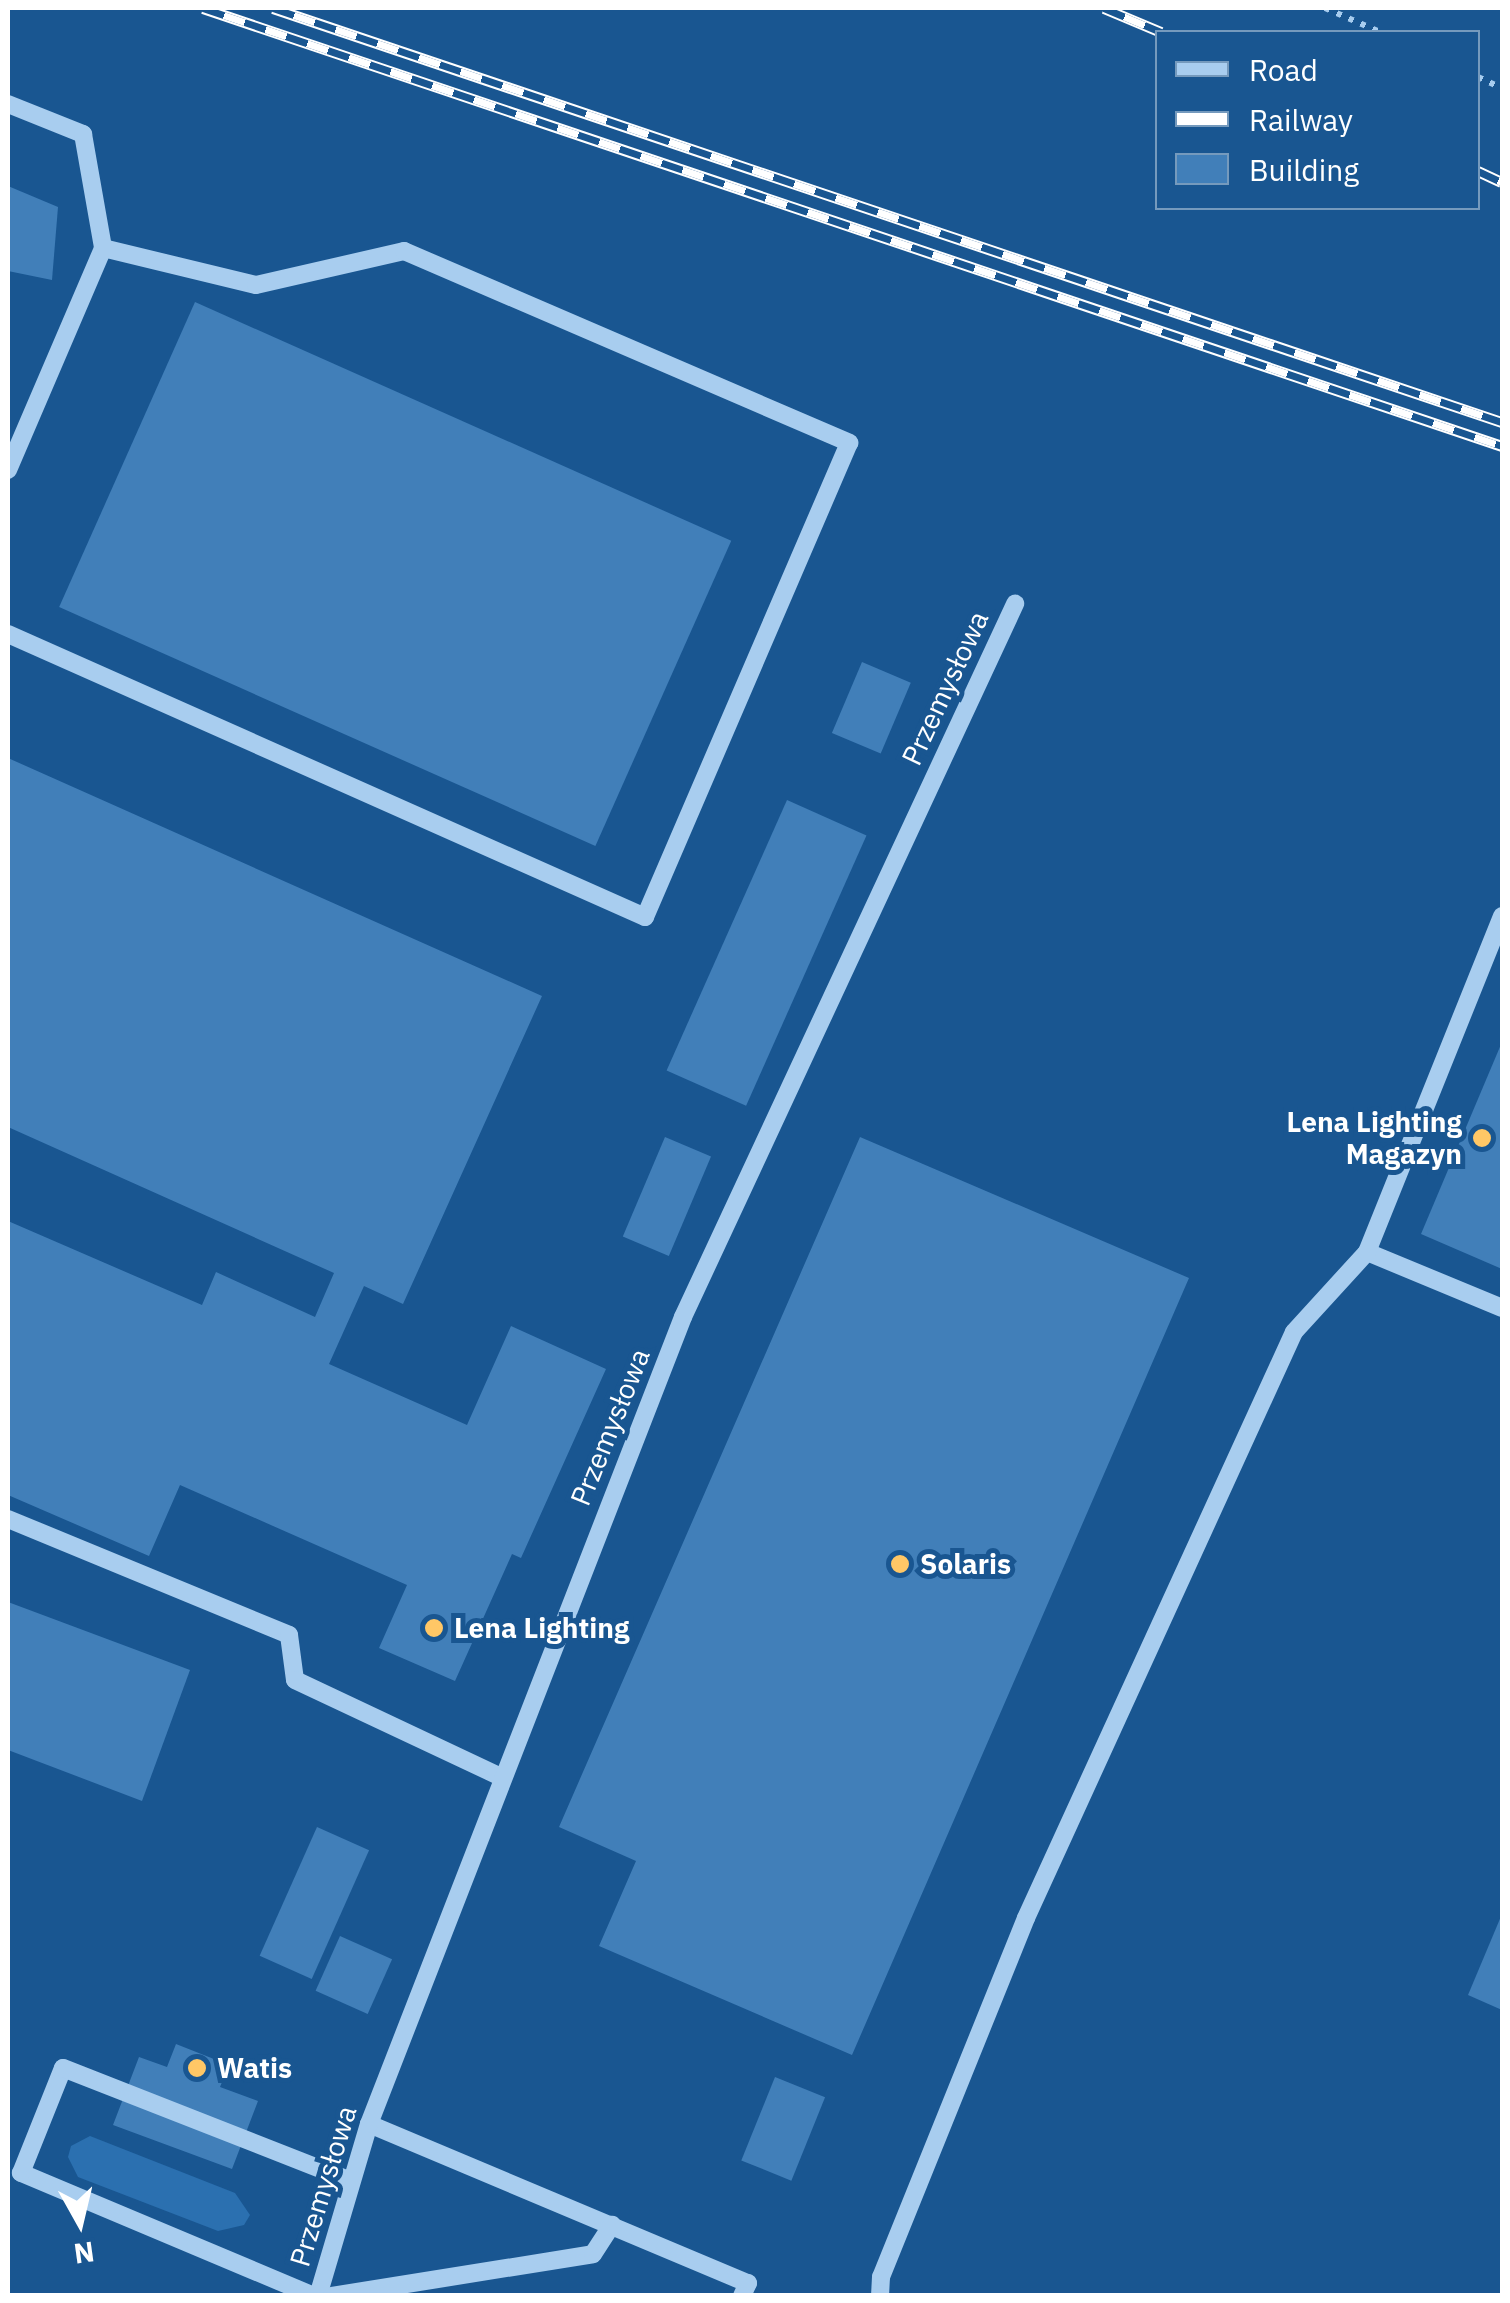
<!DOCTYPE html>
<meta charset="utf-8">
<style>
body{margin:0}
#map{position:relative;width:1510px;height:2303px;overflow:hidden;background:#195691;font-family:"IBM Plex Sans",sans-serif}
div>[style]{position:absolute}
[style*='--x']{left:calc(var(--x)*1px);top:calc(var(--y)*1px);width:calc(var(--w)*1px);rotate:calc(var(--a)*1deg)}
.green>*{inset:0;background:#2b70b0}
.building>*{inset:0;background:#417fb9;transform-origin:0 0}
.path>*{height:6px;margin-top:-3px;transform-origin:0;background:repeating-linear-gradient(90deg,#a8cdef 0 5px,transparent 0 13px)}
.minor>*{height:18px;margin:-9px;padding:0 9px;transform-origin:9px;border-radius:9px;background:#a8cdef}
.rail>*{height:11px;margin-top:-5.5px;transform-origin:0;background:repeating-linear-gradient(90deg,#195691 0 22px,#fff 0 44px);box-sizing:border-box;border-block:2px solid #fff}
.dots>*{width:28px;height:28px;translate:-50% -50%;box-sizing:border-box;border:5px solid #195691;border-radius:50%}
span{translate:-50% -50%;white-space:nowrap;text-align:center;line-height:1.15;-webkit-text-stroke:10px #195691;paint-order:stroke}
.street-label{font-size:28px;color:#fff}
.poi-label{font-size:28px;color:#fff;font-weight:700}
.right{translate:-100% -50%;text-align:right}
.left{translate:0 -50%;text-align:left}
.frame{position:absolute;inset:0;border:10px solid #fff;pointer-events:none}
.legend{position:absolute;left:1155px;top:30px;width:325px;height:180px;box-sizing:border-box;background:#195691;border:2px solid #759abd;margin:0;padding:12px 18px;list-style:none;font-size:30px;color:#fff}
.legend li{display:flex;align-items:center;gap:20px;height:50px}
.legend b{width:50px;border:2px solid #759abd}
.north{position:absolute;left:30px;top:2173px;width:100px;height:100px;-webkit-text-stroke:8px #195691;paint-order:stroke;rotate:172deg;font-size:28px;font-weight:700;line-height:40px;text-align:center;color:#fff}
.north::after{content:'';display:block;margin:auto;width:35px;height:45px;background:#fff;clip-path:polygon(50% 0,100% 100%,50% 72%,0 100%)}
</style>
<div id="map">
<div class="green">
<i style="clip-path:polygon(90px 2136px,235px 2193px,250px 2215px,244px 2225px,218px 2231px,78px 2177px,68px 2157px,71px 2146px)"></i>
</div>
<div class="building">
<i style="clip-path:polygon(8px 186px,58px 207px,52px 280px,8px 271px)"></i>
<i style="left:195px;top:302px;width:587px;height:334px;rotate:24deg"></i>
<i style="left:862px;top:662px;width:53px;height:77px;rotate:23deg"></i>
<i style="clip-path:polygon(8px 758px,542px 996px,403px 1304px,364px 1286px,329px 1364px,467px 1425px,511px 1326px,606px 1369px,521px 1558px,512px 1554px,455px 1681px,379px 1648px,407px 1585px,180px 1485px,149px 1556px,8px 1495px,8px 1221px,202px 1305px,216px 1272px,315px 1317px,334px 1273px,8px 1127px)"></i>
<i style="left:787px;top:800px;width:87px;height:296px;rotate:24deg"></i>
<i style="clip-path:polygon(1502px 1042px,1502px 1269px,1421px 1234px)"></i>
<i style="left:665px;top:1137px;width:50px;height:108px;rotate:23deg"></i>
<i style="clip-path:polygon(860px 1137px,1189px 1278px,852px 2055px,599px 1946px,636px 1861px,559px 1827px)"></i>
<i style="clip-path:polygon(8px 1602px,190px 1670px,142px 1801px,8px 1750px)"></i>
<i style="left:317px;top:1827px;width:57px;height:141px;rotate:24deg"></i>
<i style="clip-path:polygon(1502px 1914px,1502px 2010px,1468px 1995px)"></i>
<i style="left:340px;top:1936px;width:57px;height:60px;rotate:24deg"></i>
<i style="clip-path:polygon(176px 2044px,229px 2065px,220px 2087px,258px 2101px,232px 2169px,113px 2125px,139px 2057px,167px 2067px)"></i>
<i style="left:775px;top:2077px;width:54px;height:90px;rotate:22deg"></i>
</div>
<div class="path">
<i style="--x:1325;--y:8;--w:60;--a:23.6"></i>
<i style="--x:1478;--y:77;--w:26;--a:25"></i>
</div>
<div class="minor">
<i style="--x:8;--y:104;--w:81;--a:21.8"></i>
<i style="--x:83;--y:134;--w:116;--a:80"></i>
<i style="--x:8;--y:470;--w:241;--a:-66.8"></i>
<i style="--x:103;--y:248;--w:157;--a:13.6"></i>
<i style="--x:256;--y:285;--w:152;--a:-12.9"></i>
<i style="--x:404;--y:251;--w:485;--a:23.3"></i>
<i style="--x:849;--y:443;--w:516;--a:113.29"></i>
<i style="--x:645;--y:917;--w:697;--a:-156.05"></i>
<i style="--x:1367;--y:1252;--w:146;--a:22.5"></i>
<i style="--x:8;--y:1519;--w:304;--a:22.4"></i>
<i style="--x:289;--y:1635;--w:45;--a:82.4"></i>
<i style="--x:295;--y:1680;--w:225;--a:25.2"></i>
<i style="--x:369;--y:2124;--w:411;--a:22.8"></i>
<i style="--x:748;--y:2283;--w:14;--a:115"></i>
<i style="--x:314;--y:2296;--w:318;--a:-157.2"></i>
<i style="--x:21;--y:2173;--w:113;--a:-68.2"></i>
<i style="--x:63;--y:2068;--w:307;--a:21.4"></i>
<i style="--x:318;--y:2296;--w:179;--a:-73.5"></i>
<i style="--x:369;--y:2124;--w:866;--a:-68.74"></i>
<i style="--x:683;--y:1317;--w:787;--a:-65.03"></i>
<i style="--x:332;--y:2296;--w:264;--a:-9.1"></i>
<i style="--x:593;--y:2254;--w:35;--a:-57"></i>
<i style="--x:880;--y:2296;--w:19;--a:-87"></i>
<i style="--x:881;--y:2277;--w:387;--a:-68"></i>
<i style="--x:1026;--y:1918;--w:644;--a:-65.42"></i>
<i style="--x:1294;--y:1332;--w:108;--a:-47.6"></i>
<i style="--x:1367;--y:1252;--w:362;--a:-68.1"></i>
</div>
<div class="rail">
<i style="--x:203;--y:8;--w:1371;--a:18.63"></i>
<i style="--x:273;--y:8;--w:1297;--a:18.62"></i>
<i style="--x:1104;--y:8;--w:62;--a:22.8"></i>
<i style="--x:1478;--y:171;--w:26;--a:25"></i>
</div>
<div class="dots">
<i style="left:1482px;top:1138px;background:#ffc766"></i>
<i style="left:900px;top:1564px;background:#ffc766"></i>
<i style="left:434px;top:1628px;background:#ffc766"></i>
<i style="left:197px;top:2068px;background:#ffc766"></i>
</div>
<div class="street-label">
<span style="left:945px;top:688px;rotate:-65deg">Przemysłowa</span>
<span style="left:610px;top:1427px;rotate:-68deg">Przemysłowa</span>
<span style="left:323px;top:2186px;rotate:-73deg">Przemysłowa</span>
</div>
<div class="poi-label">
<span class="right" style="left:1462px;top:1138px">Lena Lighting<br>Magazyn</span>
<span class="left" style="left:920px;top:1564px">Solaris</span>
<span class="left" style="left:454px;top:1628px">Lena Lighting</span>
<span class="left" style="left:217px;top:2068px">Watis</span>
</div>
<div class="frame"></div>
<ul class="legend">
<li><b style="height:12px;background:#a8cdef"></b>Road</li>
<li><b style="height:12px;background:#fff"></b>Railway</li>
<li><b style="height:28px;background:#417fb9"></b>Building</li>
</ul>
<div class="north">N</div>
</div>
